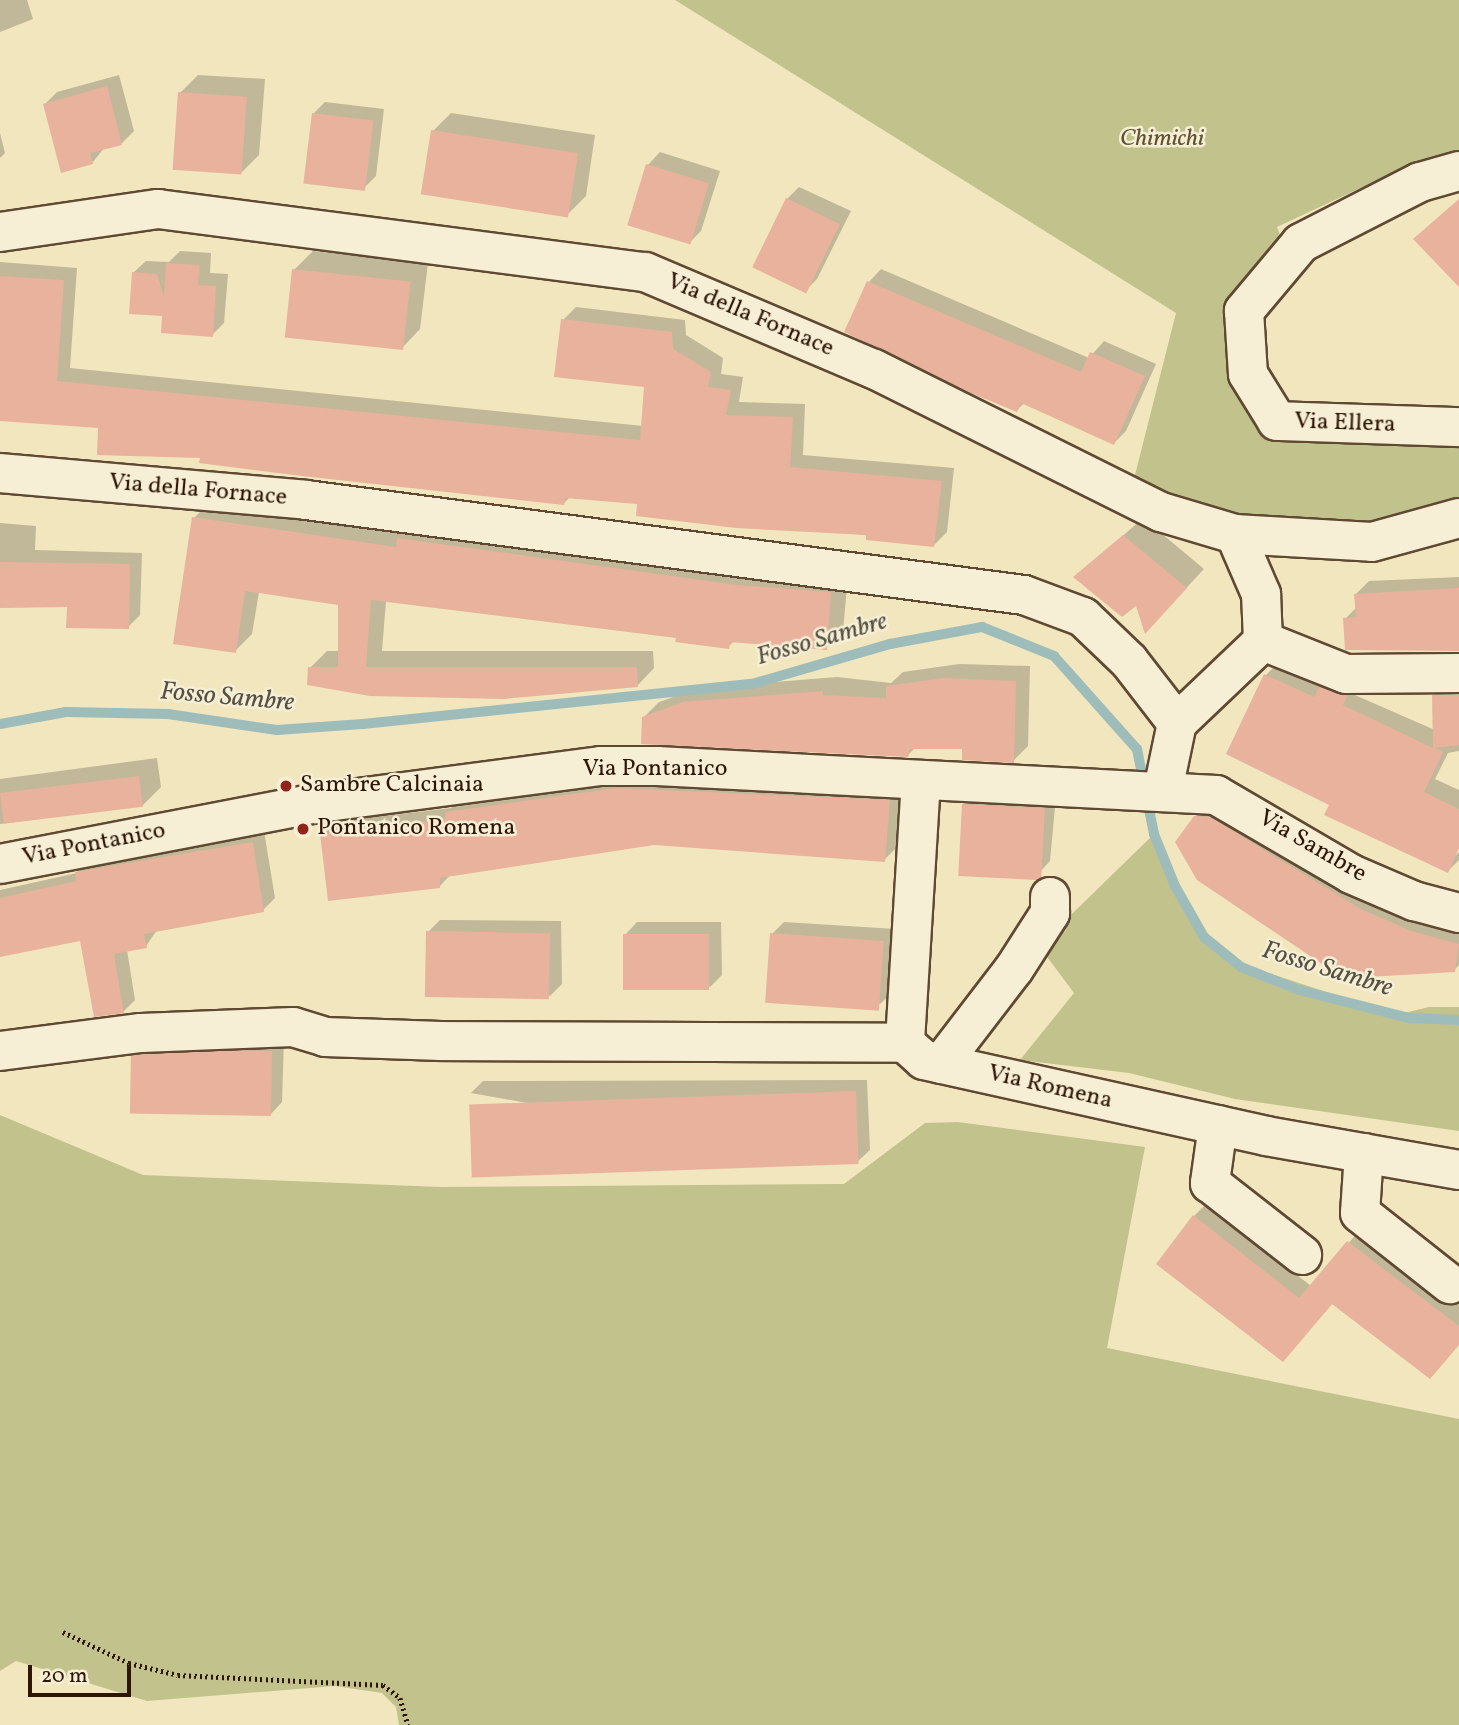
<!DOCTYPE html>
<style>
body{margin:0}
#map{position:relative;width:1459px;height:1725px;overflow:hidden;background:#f1e6be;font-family:Vollkorn,serif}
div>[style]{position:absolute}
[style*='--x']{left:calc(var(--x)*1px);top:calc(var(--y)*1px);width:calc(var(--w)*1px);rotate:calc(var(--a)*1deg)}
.green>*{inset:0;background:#c2c28c}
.shadow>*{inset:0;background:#0003}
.stream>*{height:10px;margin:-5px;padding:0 5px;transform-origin:5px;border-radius:5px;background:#9ebdba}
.building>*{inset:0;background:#e9b29c;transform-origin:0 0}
.path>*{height:4.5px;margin-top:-2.25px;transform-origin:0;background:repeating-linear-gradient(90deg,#2e1505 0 2px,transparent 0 5.5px)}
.roads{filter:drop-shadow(2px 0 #5f4933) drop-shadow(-2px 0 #5f4933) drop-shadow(0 2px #5f4933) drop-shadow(0 -2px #5f4933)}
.minor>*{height:38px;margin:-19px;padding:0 19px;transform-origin:19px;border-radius:19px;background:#f6efd5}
.dots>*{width:19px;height:19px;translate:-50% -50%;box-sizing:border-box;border:4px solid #f6efd5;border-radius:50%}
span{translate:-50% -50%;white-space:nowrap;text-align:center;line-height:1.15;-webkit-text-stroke:5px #f6efd5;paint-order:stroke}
.park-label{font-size:24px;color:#625234;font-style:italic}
.street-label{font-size:24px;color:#2e1505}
.poi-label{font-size:24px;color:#2e1505}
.left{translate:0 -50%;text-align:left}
.water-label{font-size:26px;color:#555044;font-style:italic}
.scale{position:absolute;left:28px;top:1665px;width:103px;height:32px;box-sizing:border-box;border:4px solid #2e1505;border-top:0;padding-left:9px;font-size:21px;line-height:24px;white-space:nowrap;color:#2e1505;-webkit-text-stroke:5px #f6efd5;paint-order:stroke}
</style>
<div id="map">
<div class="green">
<i style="clip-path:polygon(675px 0,1459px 0,1459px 150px,1418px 161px,1277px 227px,1284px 246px,1231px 315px,1253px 416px,1459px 440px,1459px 500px,1372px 524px,1231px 515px,1134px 479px,1176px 313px)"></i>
<i style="clip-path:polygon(1154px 834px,1199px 929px,1235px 962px,1396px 1015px,1429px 1007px,1459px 1007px,1459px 1131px,1235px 1099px,1129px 1073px,1020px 1060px,1074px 993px,1039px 946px)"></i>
<i style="clip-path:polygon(0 1115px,143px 1175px,440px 1187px,844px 1184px,925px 1123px,958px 1122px,1145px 1147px,1107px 1348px,1459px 1419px,1459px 1725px,399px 1725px,396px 1707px,382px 1693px,335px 1686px,147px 1701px,16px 1661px,0 1671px)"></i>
</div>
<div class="shadow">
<i style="clip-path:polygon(0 0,27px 0,33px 19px,0 32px)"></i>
<i style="clip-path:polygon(119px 75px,134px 131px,122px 143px,104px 148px,93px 162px,45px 104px,57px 92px)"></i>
<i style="clip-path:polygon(198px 75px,265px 79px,259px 155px,241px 173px,180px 93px)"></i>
<i style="clip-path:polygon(325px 102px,384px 109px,376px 176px,363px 189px,313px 114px)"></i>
<i style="clip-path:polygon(451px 113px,595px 135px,586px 196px,567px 215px,433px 131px)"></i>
<i style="clip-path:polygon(0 133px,5px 153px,0 158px)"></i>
<i style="clip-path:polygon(660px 152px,720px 171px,701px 231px,689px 243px,648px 165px)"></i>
<i style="clip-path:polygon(799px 187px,851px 211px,817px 279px,805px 291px,787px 199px)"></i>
<i style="clip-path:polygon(180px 251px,211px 253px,210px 273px,228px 274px,224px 323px,212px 335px,164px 314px,133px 273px,146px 261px,169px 262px)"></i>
<i style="clip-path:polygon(313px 251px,428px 263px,420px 329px,402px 348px,294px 270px)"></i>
<i style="clip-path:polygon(0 262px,77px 268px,70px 368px,643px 426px,646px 386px,563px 320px,576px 307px,685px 320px,686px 335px,723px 358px,721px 374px,743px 377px,739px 402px,805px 404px,803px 455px,954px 468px,947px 532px,934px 545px,639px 503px,570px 497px,564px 503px,202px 457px,100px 426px,0 419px)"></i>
<i style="clip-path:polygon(881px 269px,1089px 358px,1104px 341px,1156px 364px,1126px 431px,1114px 443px,1024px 403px,1017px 410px,846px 332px,869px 282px)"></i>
<i style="clip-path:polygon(211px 501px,848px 576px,843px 631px,826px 648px,734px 641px,728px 647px,677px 636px,386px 601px,382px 651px,653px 651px,654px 668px,637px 686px,310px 668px,327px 651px,340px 651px,340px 604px,259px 592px,252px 634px,235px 651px,194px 518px)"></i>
<i style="clip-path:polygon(1143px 518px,1204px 569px,1163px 613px,1076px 577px)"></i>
<i style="clip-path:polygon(0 523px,36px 526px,35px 550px,142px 553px,140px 615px,128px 627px,68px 606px,0 606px)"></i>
<i style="clip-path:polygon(1459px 577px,1459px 650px,1345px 619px,1357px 607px,1356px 594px,1369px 581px)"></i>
<i style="clip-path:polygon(1279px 662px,1435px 730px,1433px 696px,1447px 683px,1459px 682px,1459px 751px,1448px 753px,1435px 779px,1459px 790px,1459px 843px,1453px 858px,1459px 852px,1459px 860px,1448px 871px,1331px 804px,1266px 675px)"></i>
<i style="clip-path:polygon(959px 664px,1030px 666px,1028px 746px,1013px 761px,964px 747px,916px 747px,908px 755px,644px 717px,659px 702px,699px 688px,837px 677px,891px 683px,903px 672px)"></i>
<i style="clip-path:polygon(157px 758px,161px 787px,143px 805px,0 824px,0 779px)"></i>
<i style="clip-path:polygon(629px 776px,901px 788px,896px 848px,884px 860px,653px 843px,451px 874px,440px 886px,321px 835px,334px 822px,451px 808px,459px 801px)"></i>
<i style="clip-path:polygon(976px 792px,1056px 796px,1050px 861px,1038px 874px,963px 804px)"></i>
<i style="clip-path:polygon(1210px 802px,1459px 926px,1459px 965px,1454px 970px,1195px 817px)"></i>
<i style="clip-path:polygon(264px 831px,275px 898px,263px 910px,157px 930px,146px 946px,127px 950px,135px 1000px,123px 1012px,82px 939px,0 956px,0 890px,77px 873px,89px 860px)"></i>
<i style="clip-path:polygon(440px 920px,561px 921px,562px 984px,550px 996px,428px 932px)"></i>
<i style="clip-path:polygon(637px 922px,721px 922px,722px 975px,710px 987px,625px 935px)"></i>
<i style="clip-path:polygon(784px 922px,896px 929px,893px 992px,880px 1004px,772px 934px)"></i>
<i style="clip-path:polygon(284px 1040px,282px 1102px,270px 1115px,133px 1057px,145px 1045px)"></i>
<i style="clip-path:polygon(867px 1080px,870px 1150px,857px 1162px,471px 1093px,483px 1081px)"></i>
<i style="clip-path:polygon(1206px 1204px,1311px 1286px,1360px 1230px,1459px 1305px,1459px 1344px,1333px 1303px,1283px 1360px,1194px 1216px)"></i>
</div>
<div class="stream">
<i style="--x:0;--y:724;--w:67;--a:-10.3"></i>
<i style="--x:66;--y:712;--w:102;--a:1.1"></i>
<i style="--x:168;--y:714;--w:110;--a:8.4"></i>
<i style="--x:277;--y:730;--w:86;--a:-4"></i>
<i style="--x:363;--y:724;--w:391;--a:-5.9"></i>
<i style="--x:752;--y:684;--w:144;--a:-16.2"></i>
<i style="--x:890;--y:644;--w:94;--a:-10.5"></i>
<i style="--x:982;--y:627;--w:78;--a:21.9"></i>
<i style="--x:1054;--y:656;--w:125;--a:48.3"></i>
<i style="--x:1137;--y:749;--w:87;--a:78.7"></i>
<i style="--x:1154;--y:834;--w:56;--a:68"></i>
<i style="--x:1175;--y:886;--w:59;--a:60.4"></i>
<i style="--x:1204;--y:937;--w:48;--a:39"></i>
<i style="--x:1241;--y:967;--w:62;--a:21.6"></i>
<i style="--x:1299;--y:990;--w:114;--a:14.3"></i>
<i style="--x:1409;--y:1018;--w:50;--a:2.3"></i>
</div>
<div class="building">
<i style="clip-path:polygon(107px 86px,122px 145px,90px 153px,93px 164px,61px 173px,43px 104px)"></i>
<i style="left:178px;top:92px;width:69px;height:78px;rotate:4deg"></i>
<i style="left:312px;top:113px;width:62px;height:71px;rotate:7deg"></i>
<i style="left:431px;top:130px;width:149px;height:65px;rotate:9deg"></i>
<i style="left:646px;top:164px;width:66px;height:64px;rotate:17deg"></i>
<i style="left:786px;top:198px;width:60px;height:77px;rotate:26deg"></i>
<i style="clip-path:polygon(1459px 199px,1459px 287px,1413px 239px)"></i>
<i style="clip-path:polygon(166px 263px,200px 265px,198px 285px,216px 286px,213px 337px,161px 333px,162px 316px,129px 314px,132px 272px,157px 274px,164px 297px)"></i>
<i style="left:292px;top:269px;width:119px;height:69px;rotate:6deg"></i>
<i style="clip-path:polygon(0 276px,64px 280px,57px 381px,640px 440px,644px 387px,554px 377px,561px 319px,672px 332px,673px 349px,711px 372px,708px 387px,731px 390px,726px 415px,793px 417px,790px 467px,942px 481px,934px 547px,866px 540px,866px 535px,736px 528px,636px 516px,637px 504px,565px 498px,564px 505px,302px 476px,199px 463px,200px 458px,97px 455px,98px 428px,0 421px)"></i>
<i style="clip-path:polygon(867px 281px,1081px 372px,1090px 352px,1145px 376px,1114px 445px,1021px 403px,1017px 412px,971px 393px,844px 332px)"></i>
<i style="clip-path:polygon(192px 517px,396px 547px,397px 538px,737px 585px,831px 592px,827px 650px,730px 642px,729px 649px,675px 642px,676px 638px,371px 600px,366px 667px,637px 667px,638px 687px,503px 699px,370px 696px,307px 685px,308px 667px,338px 667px,338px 605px,245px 591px,236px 653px,173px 644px)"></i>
<i style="clip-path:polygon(1123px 535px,1187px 588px,1145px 634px,1136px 606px,1122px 617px,1073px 577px)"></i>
<i style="clip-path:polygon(0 562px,130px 564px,129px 629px,66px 628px,67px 607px,0 608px)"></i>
<i style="clip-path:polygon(1459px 588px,1459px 651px,1345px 650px,1343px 618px,1356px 617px,1354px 594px)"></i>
<i style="clip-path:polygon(1264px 674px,1314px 697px,1319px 687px,1347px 696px,1343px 705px,1433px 748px,1432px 695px,1459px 695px,1459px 745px,1435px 748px,1443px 752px,1424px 792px,1459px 809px,1459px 848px,1448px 873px,1324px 815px,1329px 805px,1226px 754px)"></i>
<i style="clip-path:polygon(943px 678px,1016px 681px,1014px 763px,962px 760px,962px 749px,910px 749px,908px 757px,641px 744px,642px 717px,683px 702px,823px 691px,823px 695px,886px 698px,886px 686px)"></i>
<i style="left:139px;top:776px;width:31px;height:140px;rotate:83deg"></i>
<i style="clip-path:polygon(616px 788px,890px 800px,885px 862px,654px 845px,440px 878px,440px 888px,328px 901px,320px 834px,445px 819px,445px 812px)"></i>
<i style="left:962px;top:804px;width:83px;height:72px;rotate:3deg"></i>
<i style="clip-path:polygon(1194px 816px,1210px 817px,1361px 909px,1411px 931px,1459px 944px,1455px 972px,1350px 978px,1325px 966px,1197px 880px,1175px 842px)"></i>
<i style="clip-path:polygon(253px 842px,264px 912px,144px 934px,147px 948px,114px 954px,124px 1013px,94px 1017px,80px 941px,0 957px,0 898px,76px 881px,75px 872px)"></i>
<i style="left:426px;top:931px;width:124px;height:66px;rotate:1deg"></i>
<i style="left:770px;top:933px;width:114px;height:70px;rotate:4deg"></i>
<i style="left:623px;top:934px;width:86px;height:56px"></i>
<i style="left:272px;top:1051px;width:65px;height:141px;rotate:91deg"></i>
<i style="left:856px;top:1091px;width:73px;height:387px;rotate:88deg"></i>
<i style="clip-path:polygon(1193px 1215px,1299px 1298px,1347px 1241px,1459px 1326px,1459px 1345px,1430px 1379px,1332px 1304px,1283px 1362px,1156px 1264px)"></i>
</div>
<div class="path">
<i style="--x:63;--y:1632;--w:73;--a:25.2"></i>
<i style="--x:129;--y:1663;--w:50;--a:13.8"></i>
<i style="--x:178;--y:1675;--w:205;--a:2.8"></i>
<i style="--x:383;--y:1685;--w:21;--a:37"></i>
<i style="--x:400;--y:1698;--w:28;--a:73"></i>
</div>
<div class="roads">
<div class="minor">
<i style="--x:1459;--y:171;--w:41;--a:164.2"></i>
<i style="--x:1420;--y:182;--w:134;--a:152.9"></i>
<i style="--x:1301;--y:243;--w:89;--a:130"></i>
<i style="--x:1244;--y:311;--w:63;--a:86.4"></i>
<i style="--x:1248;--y:374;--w:55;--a:58.3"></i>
<i style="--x:1277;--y:421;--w:182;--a:1.9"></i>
<i style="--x:0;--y:232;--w:160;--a:-8.3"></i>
<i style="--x:158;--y:209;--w:491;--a:7.4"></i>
<i style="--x:645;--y:272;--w:249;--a:23"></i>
<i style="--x:874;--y:369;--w:321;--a:26.5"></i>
<i style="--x:1161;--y:512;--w:77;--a:16.6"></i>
<i style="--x:1235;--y:534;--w:137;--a:3.3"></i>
<i style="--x:1372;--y:542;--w:90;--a:-15.4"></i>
<i style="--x:0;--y:473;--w:307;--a:5"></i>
<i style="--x:306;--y:500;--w:724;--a:7.54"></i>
<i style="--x:1024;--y:595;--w:63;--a:20.4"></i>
<i style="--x:1083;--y:617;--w:64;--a:43.7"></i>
<i style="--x:1129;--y:661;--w:78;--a:52.3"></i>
<i style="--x:1263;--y:641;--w:89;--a:21.7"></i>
<i style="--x:1346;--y:674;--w:113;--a:-0.5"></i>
<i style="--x:921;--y:780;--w:263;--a:93.5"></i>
<i style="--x:905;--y:1043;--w:25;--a:42"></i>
<i style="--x:924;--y:1060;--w:350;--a:12.5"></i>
<i style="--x:1266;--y:1136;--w:196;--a:10"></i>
<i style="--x:1163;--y:790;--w:68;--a:-78.2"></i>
<i style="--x:1177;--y:723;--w:119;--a:-43.6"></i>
<i style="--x:1263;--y:641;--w:47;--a:-92.4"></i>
<i style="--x:1261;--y:594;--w:65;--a:-113.4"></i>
<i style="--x:0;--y:864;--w:318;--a:-10.9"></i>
<i style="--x:312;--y:804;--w:291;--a:-7.5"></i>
<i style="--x:601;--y:766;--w:56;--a:0"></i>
<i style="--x:657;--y:766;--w:560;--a:2.97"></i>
<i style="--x:1216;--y:795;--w:156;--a:30.3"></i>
<i style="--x:1351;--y:874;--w:69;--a:23.2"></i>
<i style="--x:1414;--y:901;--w:47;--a:14.9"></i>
<i style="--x:0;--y:1051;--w:142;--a:-7.3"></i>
<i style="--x:141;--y:1033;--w:152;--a:-2.3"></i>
<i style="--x:293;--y:1027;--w:34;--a:17"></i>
<i style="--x:325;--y:1037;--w:116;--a:2"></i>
<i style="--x:441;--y:1041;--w:464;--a:0.2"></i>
<i style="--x:941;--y:1064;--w:120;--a:-52.5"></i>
<i style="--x:1014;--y:969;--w:67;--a:-57.3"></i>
<i style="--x:1050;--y:913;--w:16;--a:-90"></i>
<i style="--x:1218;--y:1125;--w:59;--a:97.9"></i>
<i style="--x:1210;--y:1183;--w:117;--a:38"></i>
<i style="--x:1364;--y:1153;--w:60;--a:93.8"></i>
<i style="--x:1360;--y:1213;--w:115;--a:38.3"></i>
</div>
</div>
<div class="dots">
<i style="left:286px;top:786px;background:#8f2418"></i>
<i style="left:303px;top:829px;background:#8f2418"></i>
</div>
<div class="park-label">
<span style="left:1162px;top:140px">Chimichi</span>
</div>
<div class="street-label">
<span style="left:750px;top:316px;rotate:23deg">Via della Fornace</span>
<span style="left:1345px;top:424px;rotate:2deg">Via Ellera</span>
<span style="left:198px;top:491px;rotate:5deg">Via della Fornace</span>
<span style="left:655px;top:770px">Via Pontanico</span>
<span style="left:94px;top:845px;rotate:-11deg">Via Pontanico</span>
<span style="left:1312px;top:847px;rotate:30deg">Via Sambre</span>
<span style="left:1050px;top:1088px;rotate:13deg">Via Romena</span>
</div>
<div class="poi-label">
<span class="left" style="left:300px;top:786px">Sambre Calcinaia</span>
<span class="left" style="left:317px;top:829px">Pontanico Romena</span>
</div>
<div class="water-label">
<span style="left:822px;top:640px;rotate:-16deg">Fosso Sambre</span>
<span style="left:227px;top:698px;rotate:5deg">Fosso Sambre</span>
<span style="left:1327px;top:970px;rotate:17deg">Fosso Sambre</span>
</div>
<div class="scale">20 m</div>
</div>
